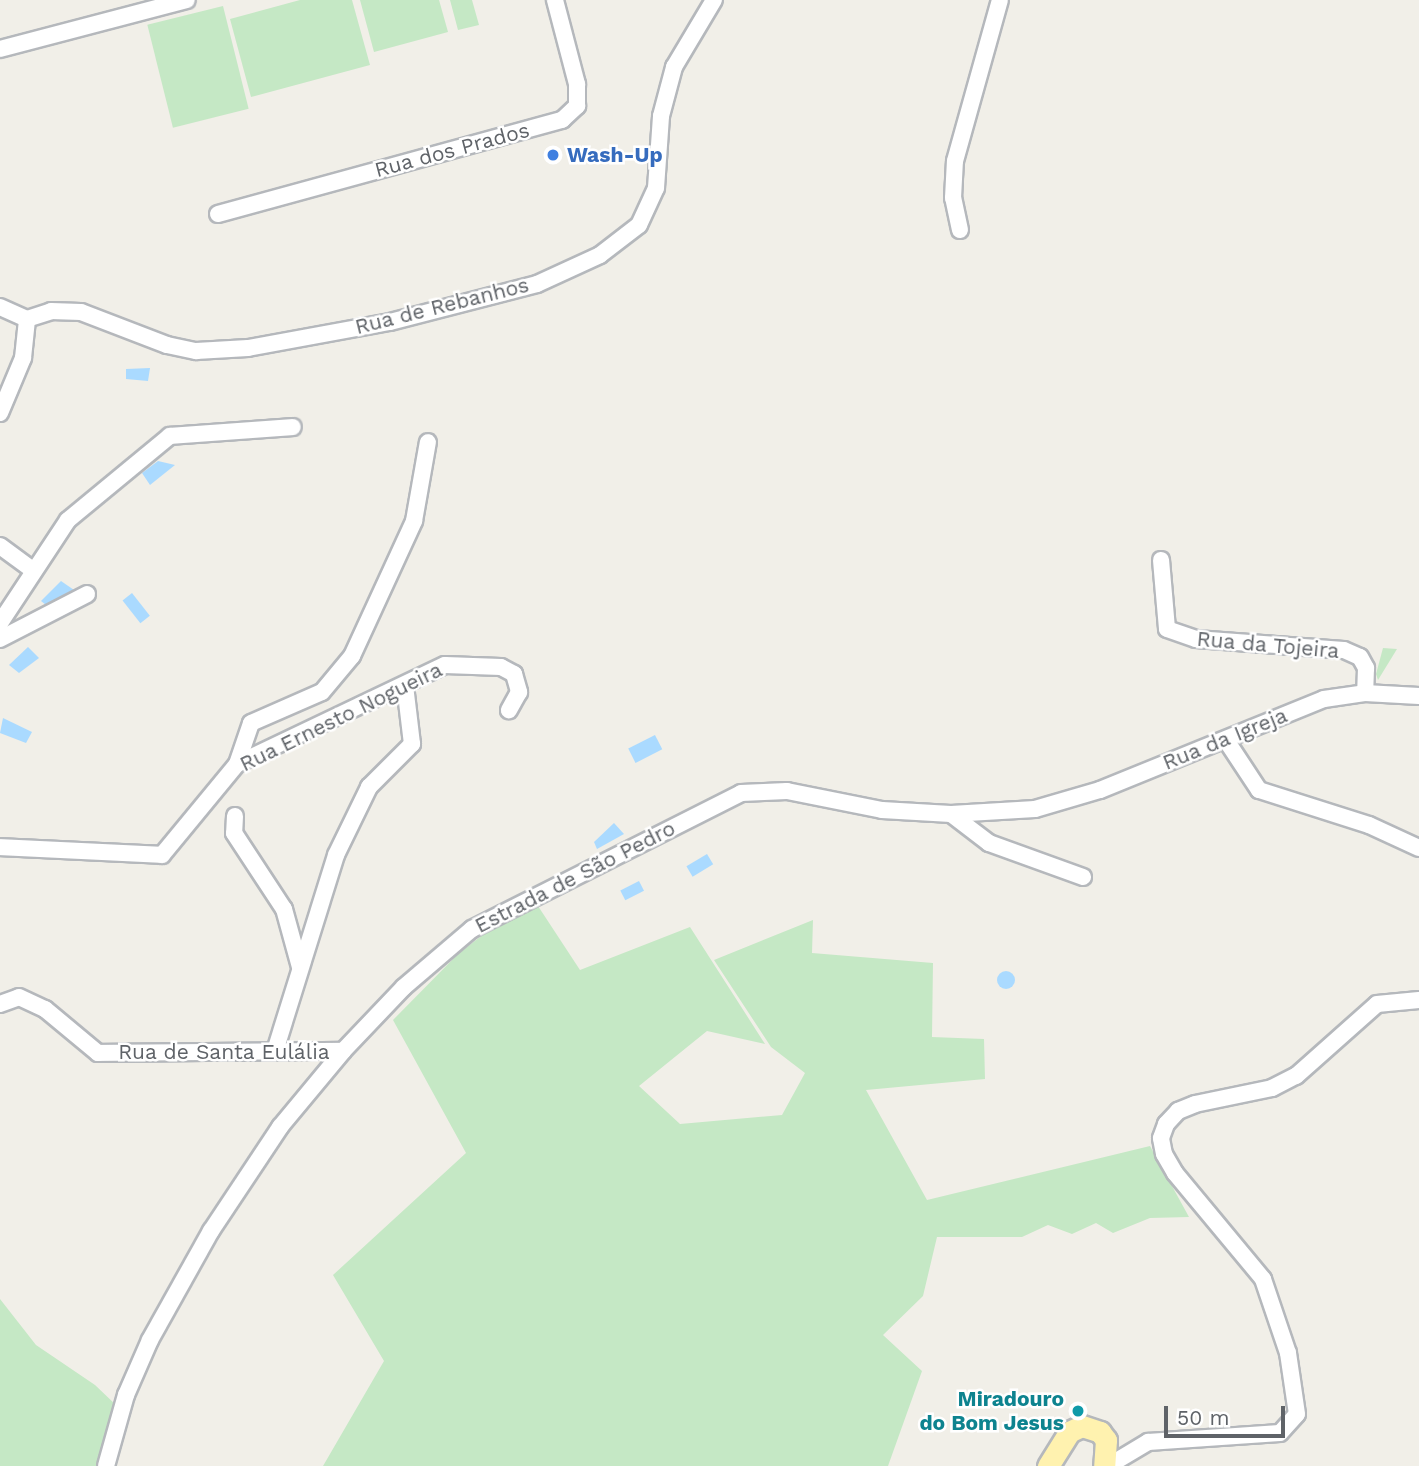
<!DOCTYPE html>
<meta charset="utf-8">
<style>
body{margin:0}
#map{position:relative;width:1419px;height:1466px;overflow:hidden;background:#f1efe8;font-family:"Work Sans",sans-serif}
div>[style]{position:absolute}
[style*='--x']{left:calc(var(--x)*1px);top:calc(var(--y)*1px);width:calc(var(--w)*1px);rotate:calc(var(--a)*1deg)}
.green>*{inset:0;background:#c5e8c5;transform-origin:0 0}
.water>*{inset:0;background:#aadaff;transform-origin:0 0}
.round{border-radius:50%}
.roads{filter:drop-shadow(2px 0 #b5b8bc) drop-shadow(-2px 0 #b5b8bc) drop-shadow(0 2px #b5b8bc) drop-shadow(0 -2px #b5b8bc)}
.minor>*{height:16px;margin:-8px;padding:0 8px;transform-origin:8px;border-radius:8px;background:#fff}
.major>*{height:21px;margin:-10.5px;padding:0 10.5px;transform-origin:10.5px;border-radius:10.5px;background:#fff2af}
.dots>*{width:19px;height:19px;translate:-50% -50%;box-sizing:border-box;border:4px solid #fff;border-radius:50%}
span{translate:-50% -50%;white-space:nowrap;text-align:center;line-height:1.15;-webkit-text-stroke:5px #fff;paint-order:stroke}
.street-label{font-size:21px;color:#5f6368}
.shop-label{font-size:21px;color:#366cbe;font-weight:700}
.left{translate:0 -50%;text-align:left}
.culture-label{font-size:21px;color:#0d838f;font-weight:700}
.right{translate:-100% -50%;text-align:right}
.scale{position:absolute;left:1164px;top:1406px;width:121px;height:32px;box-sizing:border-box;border:4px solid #5f6368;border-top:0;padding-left:9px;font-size:21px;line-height:24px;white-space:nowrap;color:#5f6368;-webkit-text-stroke:5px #fff;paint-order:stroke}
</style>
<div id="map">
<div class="green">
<i style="clip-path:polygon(300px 0,352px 0,370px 65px,251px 97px,230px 19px)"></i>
<i style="clip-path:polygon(360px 0,439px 0,448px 32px,374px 52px)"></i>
<i style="clip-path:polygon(450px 0,472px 0,479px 25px,458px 30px)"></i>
<i style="left:223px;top:6px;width:106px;height:78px;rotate:76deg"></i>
<i style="clip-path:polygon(1383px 648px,1397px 649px,1378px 680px,1376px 674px)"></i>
<i style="clip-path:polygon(538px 906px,580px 970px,690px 927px,765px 1044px,707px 1031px,639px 1086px,680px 1124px,782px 1115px,805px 1073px,771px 1047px,714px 960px,813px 920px,812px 953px,933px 963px,932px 1037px,984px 1039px,985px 1079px,866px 1090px,927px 1200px,1150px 1146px,1189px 1217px,1150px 1218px,1113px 1233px,1096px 1223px,1072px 1234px,1048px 1225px,1022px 1237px,937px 1237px,923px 1296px,883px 1335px,922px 1371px,888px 1466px,323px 1466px,384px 1361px,333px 1275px,466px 1153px,393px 1020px,458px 954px,494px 926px)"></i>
<i style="clip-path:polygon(0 1299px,36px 1345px,95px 1385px,117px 1406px,98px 1466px,0 1466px)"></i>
</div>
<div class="water">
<i style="clip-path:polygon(150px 368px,148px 381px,126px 379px,126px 369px)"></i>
<i style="clip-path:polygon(158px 461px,175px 465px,150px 485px,142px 473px)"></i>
<i style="clip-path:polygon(61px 581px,74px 590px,51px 609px,41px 601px)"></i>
<i style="left:132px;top:593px;width:29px;height:12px;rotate:52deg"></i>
<i style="clip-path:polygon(28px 647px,39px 658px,19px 673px,9px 665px)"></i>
<i style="clip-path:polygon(3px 718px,32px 732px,26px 743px,0 733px)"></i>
<i style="left:655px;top:735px;width:16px;height:30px;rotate:63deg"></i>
<i style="clip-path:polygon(614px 823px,624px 834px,597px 849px,594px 842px)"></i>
<i style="left:707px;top:854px;width:12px;height:24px;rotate:59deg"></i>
<i style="left:639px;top:881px;width:11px;height:21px;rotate:63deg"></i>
<i class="round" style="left:997px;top:971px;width:18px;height:18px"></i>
</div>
<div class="roads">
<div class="minor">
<i style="--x:0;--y:49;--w:193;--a:-14.7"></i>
<i style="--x:218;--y:214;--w:357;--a:-15.3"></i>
<i style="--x:562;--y:120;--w:21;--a:-43"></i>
<i style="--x:577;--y:106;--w:22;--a:-90"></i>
<i style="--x:577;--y:84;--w:87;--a:-104.7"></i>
<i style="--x:960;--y:230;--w:33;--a:-102"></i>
<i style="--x:953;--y:198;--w:37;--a:-87"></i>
<i style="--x:955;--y:161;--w:167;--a:-74.4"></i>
<i style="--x:0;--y:307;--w:30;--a:24"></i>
<i style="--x:27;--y:319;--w:25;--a:-18"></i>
<i style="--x:51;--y:311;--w:30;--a:2"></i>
<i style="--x:81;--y:312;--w:92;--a:21"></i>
<i style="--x:167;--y:345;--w:30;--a:12"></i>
<i style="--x:196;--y:351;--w:52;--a:-3.3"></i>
<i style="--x:248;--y:348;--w:144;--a:-10.4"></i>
<i style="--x:390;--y:322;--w:152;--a:-14.5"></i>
<i style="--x:537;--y:284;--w:69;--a:-24.7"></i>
<i style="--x:600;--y:255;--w:49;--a:-37.6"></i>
<i style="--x:639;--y:225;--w:41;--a:-65.3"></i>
<i style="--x:656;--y:188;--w:72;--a:-86"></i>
<i style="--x:661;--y:116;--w:51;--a:-75.1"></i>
<i style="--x:674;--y:67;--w:78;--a:-59.2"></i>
<i style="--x:0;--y:413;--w:60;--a:-67.3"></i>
<i style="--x:23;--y:358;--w:39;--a:-84"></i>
<i style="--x:0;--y:546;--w:42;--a:36.3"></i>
<i style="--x:1161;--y:560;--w:69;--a:85"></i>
<i style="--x:1167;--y:629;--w:31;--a:19"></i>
<i style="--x:1196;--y:639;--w:148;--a:4.3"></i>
<i style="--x:1344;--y:650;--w:17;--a:24"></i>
<i style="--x:1360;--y:657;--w:13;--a:61"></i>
<i style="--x:1366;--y:668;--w:25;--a:92"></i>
<i style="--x:0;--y:623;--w:123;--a:-56.6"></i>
<i style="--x:68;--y:520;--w:132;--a:-39.5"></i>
<i style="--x:170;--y:436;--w:123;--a:-4.2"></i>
<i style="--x:0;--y:639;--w:98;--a:-27.3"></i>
<i style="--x:1226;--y:740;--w:60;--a:56.6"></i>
<i style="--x:1259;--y:790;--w:115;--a:17.7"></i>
<i style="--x:1369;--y:825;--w:55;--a:24.7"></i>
<i style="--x:237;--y:764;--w:43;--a:-71.1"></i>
<i style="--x:251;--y:723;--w:77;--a:-23.6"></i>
<i style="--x:322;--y:692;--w:47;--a:-50.2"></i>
<i style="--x:352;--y:656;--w:149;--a:-65.3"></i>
<i style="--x:414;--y:521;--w:80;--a:-80"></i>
<i style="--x:951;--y:814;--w:48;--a:37.3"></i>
<i style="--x:989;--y:843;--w:100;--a:19.9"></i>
<i style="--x:235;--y:816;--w:17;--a:93"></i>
<i style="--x:234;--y:833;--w:91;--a:56.7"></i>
<i style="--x:284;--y:909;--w:60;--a:74.6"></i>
<i style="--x:0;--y:847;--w:162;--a:2.8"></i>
<i style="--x:162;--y:855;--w:118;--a:-50.5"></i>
<i style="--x:237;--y:764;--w:230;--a:-25.5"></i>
<i style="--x:445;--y:665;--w:56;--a:2"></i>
<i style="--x:501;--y:667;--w:15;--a:28"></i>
<i style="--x:514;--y:674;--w:19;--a:74"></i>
<i style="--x:519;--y:692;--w:21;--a:119"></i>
<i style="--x:0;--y:1004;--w:20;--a:-20"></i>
<i style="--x:19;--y:997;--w:29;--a:25"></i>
<i style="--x:45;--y:1009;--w:69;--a:39.7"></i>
<i style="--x:98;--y:1053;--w:245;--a:-0.5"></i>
<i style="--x:275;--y:1051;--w:205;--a:-72.7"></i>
<i style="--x:336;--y:855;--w:76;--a:-64.1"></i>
<i style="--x:369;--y:787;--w:61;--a:-45"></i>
<i style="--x:412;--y:744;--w:59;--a:-96.8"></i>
<i style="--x:106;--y:1466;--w:74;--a:-74.3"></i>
<i style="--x:126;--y:1395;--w:60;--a:-66.4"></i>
<i style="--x:150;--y:1340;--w:125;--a:-60.8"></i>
<i style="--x:211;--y:1231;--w:125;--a:-56.4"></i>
<i style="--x:280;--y:1127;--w:99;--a:-50.3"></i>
<i style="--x:343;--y:1051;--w:88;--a:-46.4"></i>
<i style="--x:404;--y:987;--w:89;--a:-40.5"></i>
<i style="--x:472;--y:929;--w:301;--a:-26.8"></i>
<i style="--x:741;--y:793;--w:46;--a:-2.5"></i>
<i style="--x:787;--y:791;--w:97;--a:11.3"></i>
<i style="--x:882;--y:810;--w:69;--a:3.3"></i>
<i style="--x:951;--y:814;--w:84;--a:-3.4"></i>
<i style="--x:1035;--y:809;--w:68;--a:-16.3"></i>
<i style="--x:1100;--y:790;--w:242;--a:-22.1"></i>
<i style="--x:1324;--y:699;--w:41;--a:-8.3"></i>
<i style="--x:1365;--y:693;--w:54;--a:3.2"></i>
<i style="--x:1108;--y:1466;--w:47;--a:-31"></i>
<i style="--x:1148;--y:1442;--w:132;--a:-3.9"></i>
<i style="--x:1280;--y:1433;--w:25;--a:-48"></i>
<i style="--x:1297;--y:1414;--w:62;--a:-98.4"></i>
<i style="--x:1288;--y:1353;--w:78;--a:-108.7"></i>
<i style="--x:1263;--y:1279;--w:138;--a:-129.7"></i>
<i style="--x:1175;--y:1173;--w:22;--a:-120"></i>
<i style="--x:1164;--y:1154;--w:16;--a:-101"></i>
<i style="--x:1161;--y:1138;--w:15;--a:-70"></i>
<i style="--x:1166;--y:1124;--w:18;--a:-47"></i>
<i style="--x:1178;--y:1111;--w:18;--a:-22"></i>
<i style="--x:1195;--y:1104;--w:79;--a:-11.7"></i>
<i style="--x:1272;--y:1088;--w:27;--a:-27"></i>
<i style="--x:1296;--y:1076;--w:108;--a:-41.6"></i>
<i style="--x:1377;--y:1004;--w:42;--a:-5.4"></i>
</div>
<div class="major">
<i style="--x:1048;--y:1466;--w:40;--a:-58"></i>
<i style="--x:1069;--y:1432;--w:14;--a:-25"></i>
<i style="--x:1082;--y:1426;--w:19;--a:18"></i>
<i style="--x:1100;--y:1432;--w:10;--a:53"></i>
<i style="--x:1106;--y:1440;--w:26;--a:94"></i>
</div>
</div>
<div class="dots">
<i style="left:553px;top:155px;background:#3f7fe0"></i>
<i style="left:1078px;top:1411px;background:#0f9aa8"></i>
</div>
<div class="street-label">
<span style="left:452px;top:150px;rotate:-15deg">Rua dos Prados</span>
<span style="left:442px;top:306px;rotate:-14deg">Rua de Rebanhos</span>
<span style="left:1268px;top:645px;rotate:5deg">Rua da Tojeira</span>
<span style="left:341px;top:717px;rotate:-26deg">Rua Ernesto Nogueira</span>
<span style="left:1225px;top:739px;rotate:-22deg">Rua da Igreja</span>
<span style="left:575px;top:877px;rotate:-27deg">Estrada de São Pedro</span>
<span style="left:224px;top:1052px">Rua de Santa Eulália</span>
</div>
<div class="shop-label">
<span class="left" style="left:567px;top:155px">Wash-Up</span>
</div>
<div class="culture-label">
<span class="right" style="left:1064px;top:1411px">Miradouro<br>do Bom Jesus</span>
</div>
<div class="scale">50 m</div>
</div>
